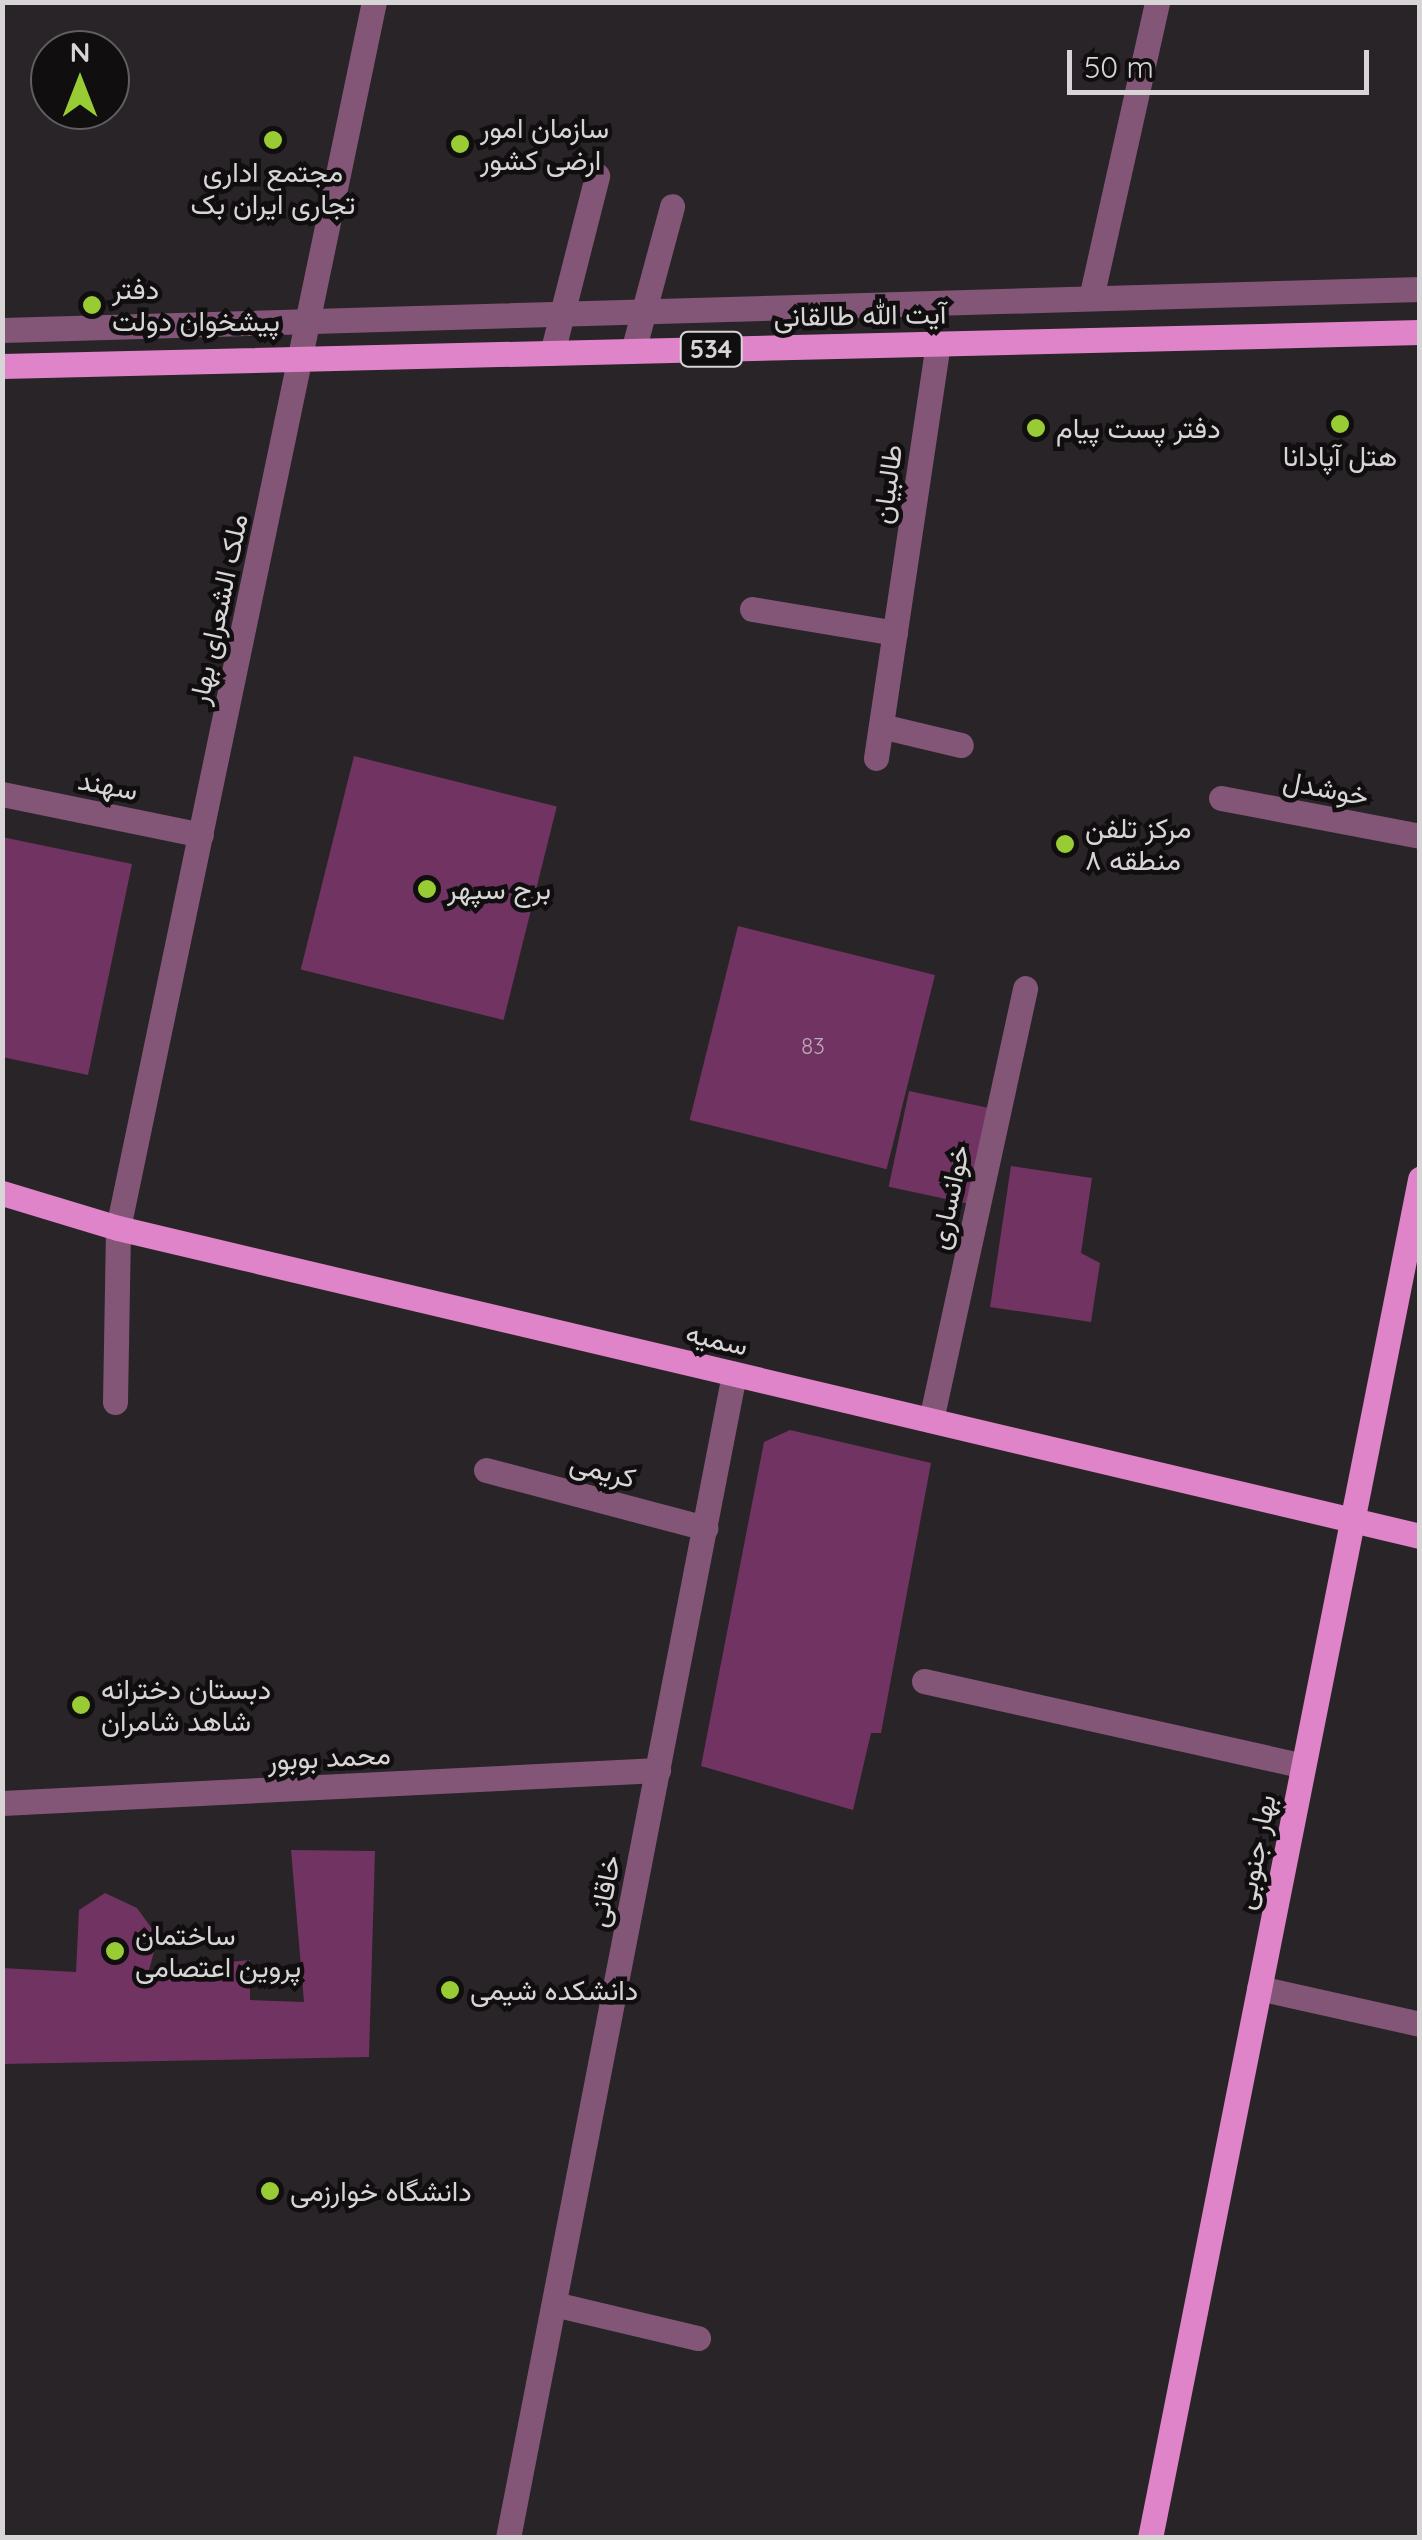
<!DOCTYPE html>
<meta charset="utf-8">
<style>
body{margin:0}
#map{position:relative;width:1422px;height:2540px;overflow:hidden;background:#292427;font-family:Quicksand,Vazirmatn,sans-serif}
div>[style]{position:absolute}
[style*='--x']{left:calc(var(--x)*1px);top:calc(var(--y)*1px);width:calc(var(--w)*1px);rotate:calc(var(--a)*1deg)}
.building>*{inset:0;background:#703362;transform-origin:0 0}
.minor>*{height:25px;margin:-12.5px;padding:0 12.5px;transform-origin:12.5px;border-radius:12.5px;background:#835677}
.major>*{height:25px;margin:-12.5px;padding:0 12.5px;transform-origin:12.5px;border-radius:12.5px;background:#e084c9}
.dots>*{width:28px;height:28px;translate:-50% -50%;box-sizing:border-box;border:5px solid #100e0f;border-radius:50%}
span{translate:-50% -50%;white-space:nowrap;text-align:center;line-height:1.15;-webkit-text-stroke:9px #100e0f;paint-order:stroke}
.number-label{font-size:22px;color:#beacba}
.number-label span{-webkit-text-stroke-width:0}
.shield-label span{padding:2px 8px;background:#100e0f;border:2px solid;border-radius:8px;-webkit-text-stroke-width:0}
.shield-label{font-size:25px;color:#d8d5d7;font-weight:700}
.poi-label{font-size:28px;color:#d8d5d7}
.left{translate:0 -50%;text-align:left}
.street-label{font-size:28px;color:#d8d5d7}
.frame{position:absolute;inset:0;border:5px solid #d8d5d7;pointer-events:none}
.north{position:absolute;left:30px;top:30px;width:100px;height:100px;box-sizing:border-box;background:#100e0f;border:2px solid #605e5f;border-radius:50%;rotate:0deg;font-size:28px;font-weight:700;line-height:40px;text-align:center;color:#d8d5d7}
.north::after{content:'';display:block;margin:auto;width:35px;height:45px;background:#99cb35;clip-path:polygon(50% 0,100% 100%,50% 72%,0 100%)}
.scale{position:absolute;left:1067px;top:50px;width:302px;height:45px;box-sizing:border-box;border:5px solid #d8d5d7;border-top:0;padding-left:12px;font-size:30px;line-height:35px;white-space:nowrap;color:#d8d5d7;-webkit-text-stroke:8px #100e0f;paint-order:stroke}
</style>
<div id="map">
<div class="building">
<i style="left:354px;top:756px;width:209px;height:220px;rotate:14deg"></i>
<i style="clip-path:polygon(2px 837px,132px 864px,88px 1075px,2px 1057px)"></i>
<i style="left:738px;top:926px;width:203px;height:200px;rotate:14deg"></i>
<i style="left:909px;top:1091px;width:90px;height:98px;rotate:12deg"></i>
<i style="clip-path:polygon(1011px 1166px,1092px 1178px,1081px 1253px,1100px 1263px,1091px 1322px,990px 1307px)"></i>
<i style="clip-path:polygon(790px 1430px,931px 1463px,881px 1733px,871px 1733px,853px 1810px,701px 1766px,764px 1442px)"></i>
<i style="clip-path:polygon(291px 1850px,375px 1851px,369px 2057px,2px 2064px,2px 1968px,76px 1972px,79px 1910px,105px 1893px,137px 1908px,158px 1937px,149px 1970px,250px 1960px,250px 2000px,304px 2002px)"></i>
</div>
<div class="minor">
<i style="--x:1091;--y:298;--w:303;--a:-77.4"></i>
<i style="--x:2;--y:330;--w:1419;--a:-1.66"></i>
<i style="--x:633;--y:351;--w:150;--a:-74.9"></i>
<i style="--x:552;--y:353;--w:183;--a:-75.7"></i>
<i style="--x:752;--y:609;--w:145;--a:9.5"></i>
<i style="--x:881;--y:726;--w:82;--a:13.4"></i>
<i style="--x:876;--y:758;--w:419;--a:-81.5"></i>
<i style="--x:2;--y:794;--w:203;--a:11.6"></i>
<i style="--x:1221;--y:798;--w:203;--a:10.8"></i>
<i style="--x:115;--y:1402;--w:174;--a:-89"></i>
<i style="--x:118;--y:1228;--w:1252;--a:-78.21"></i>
<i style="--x:931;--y:1420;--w:442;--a:-77.7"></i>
<i style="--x:486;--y:1470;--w:227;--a:14.8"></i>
<i style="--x:924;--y:1681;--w:388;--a:12.6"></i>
<i style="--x:2;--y:1803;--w:657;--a:-2.88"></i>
<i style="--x:1259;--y:1988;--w:165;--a:12.6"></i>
<i style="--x:554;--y:2304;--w:148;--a:13.3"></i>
<i style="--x:508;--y:2538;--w:1186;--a:-79.01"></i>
</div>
<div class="major">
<i style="--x:2;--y:366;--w:1418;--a:-1.37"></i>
<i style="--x:2;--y:1193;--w:121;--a:16.8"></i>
<i style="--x:118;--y:1228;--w:1338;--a:13.31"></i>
<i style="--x:1150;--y:2538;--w:1386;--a:-78.76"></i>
</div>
<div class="dots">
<i style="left:273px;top:140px;background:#99cb35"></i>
<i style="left:460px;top:144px;background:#99cb35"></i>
<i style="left:92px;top:305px;background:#99cb35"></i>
<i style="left:1340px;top:424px;background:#99cb35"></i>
<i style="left:1036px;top:428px;background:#99cb35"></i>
<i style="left:1065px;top:844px;background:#99cb35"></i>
<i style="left:427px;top:889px;background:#99cb35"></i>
<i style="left:81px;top:1705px;background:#99cb35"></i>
<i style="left:115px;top:1951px;background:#99cb35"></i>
<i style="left:450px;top:1990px;background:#99cb35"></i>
<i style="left:270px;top:2191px;background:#99cb35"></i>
</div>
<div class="number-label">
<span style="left:813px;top:1047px">83</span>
</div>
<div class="shield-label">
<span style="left:711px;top:349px">534</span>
</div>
<div class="poi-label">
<span class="left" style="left:480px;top:144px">سازمان امور<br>ارضی کشور</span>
<span style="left:273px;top:188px">مجتمع اداری<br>تجاری ایران بک</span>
<span class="left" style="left:112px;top:305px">دفتر<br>پیشخوان دولت</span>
<span class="left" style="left:1056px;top:428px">دفتر پست پیام</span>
<span style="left:1340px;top:456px">هتل آپادانا</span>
<span class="left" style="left:1085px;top:844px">مرکز تلفن<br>منطقه ۸</span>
<span class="left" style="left:447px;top:889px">برج سپهر</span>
<span class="left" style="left:101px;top:1705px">دبستان دخترانه<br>شاهد شامران</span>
<span class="left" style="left:135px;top:1951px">ساختمان<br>پروین اعتصامی</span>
<span class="left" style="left:470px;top:1990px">دانشکده شیمی</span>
<span class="left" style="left:290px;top:2191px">دانشگاه خوارزمی</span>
</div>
<div class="street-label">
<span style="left:860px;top:315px;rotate:-1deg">آیت الله طالقانی</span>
<span style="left:887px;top:484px;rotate:-82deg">طالبیان</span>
<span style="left:218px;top:609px;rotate:-78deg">ملک الشعرای بهار</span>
<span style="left:108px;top:785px;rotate:11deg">سهند</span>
<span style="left:1326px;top:788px;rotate:11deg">خوشدل</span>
<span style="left:949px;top:1197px;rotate:-78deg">خوانساری</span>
<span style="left:717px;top:1339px;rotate:13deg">سمیه</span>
<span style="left:603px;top:1470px;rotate:15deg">کریمی</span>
<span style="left:329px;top:1757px;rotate:-3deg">محمد بوبور</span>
<span style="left:1255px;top:1852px;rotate:-79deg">بهار جنوبی</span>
<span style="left:604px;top:1891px;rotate:-79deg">خاقانی</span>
</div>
<div class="frame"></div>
<div class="north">N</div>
<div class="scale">50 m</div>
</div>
